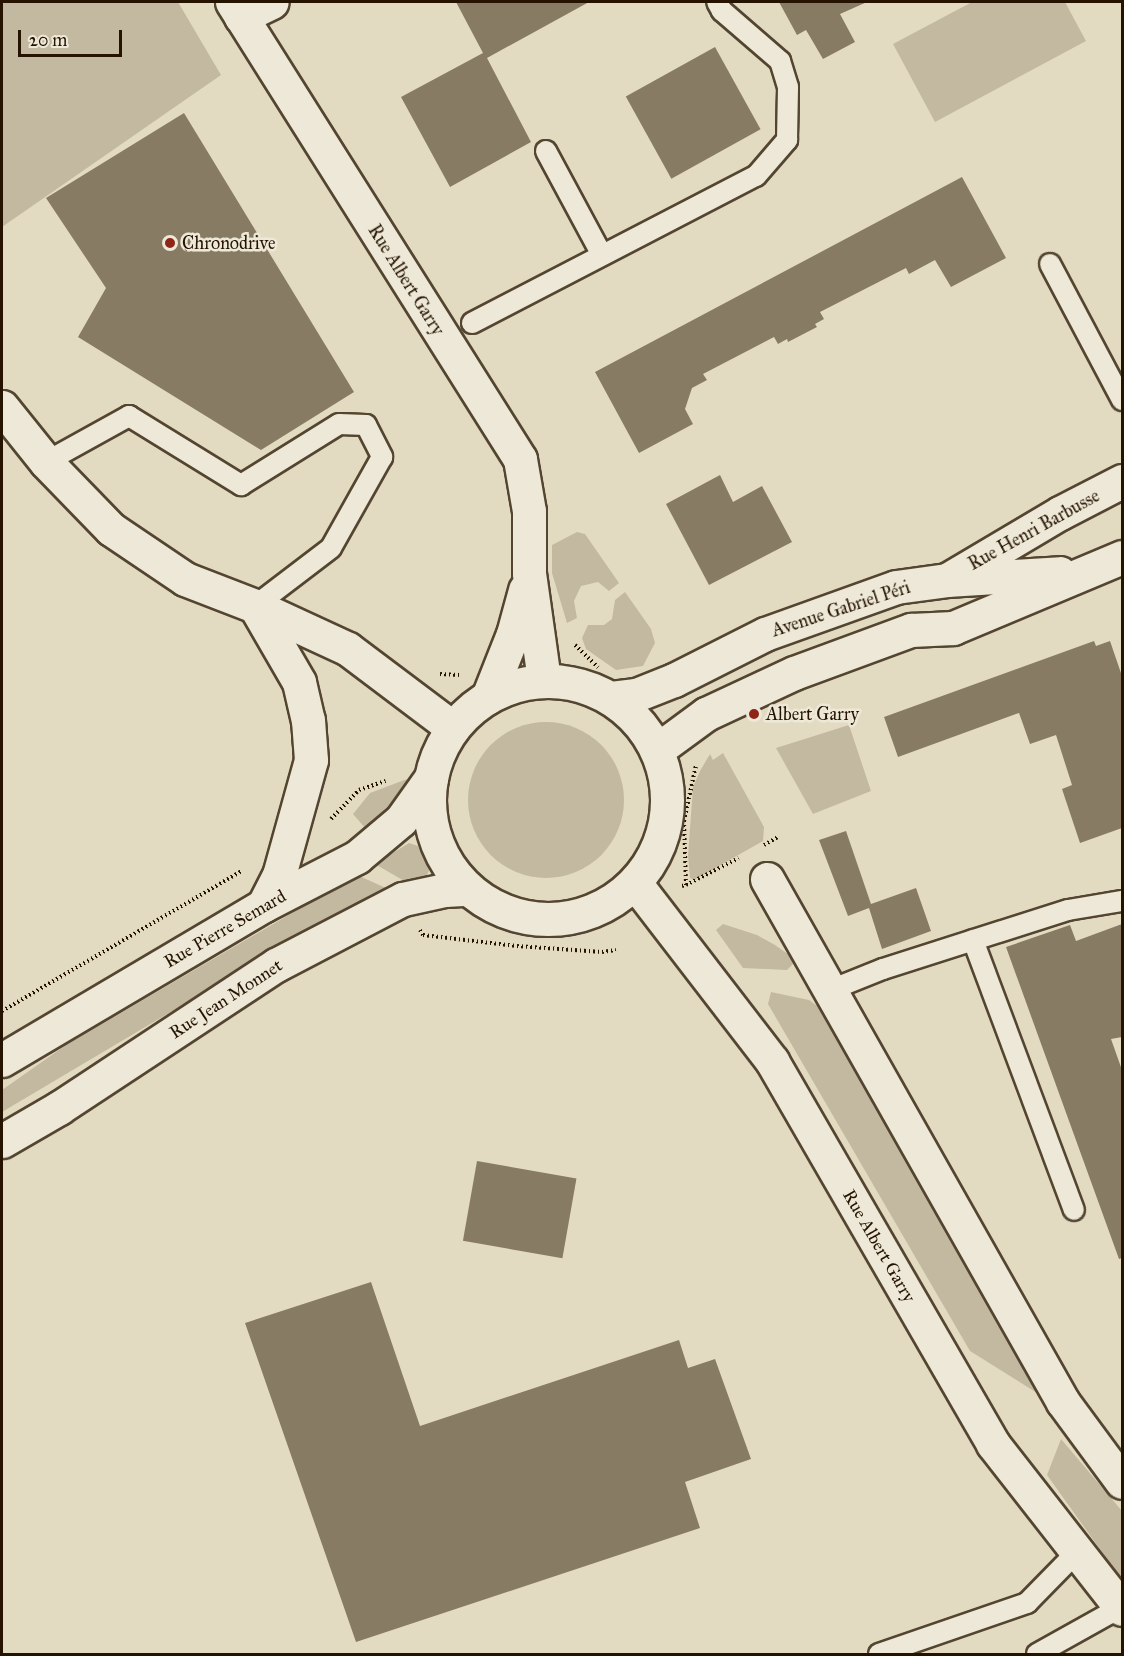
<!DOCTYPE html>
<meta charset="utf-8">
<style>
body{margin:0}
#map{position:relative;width:1124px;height:1656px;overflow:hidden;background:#e3dbc1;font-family:"IM FELL Great Primer",serif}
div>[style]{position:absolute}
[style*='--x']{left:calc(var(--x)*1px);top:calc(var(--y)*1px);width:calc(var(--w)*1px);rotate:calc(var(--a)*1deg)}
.green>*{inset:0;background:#c3b9a0}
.round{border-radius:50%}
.building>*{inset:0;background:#887b64;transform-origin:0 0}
.path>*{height:4px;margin-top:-2px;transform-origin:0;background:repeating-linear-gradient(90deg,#251300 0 1.5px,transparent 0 4.5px)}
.roads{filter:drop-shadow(2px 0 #544530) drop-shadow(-2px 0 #544530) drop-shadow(0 2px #544530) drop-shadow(0 -2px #544530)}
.service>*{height:20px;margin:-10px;padding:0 10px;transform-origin:10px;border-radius:10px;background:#ede8d7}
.minor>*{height:33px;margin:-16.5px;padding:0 16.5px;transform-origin:16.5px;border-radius:16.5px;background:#ede8d7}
.tertiary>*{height:33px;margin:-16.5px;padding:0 16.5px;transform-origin:16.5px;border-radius:16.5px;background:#ede8d7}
.secondary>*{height:33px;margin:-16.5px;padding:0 16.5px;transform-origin:16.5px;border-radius:16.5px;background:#ede8d7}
.secondary>.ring{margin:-16.5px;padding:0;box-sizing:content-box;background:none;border:33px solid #ede8d7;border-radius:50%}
.dots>*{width:16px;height:16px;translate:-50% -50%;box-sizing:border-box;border:3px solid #ede8d7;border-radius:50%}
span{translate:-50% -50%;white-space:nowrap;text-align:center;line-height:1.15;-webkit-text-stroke:5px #ede8d7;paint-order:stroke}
.poi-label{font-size:18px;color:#251300}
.left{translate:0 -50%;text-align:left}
.street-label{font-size:18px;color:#251300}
.frame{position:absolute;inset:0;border:3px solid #251300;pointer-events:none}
.scale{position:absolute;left:18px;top:30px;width:104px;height:27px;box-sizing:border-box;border:3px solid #251300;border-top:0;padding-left:8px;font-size:18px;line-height:21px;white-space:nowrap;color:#251300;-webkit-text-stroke:4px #ede8d7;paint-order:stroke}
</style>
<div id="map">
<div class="green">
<i style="clip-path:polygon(2px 2px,178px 2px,221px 75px,2px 227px)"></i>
<i style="clip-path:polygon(972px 2px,1065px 2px,1086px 41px,935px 122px,893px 44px)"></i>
<i style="clip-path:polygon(577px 532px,585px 534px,619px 583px,609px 591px,598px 582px,581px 586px,574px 601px,577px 618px,567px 623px,552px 573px,552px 545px)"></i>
<i style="clip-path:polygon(625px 592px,651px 629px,655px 643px,643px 666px,616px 670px,586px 649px,582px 638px,588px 625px,604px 625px,612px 619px,615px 600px)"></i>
<i class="round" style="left:468px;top:722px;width:156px;height:156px"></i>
<i style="clip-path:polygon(849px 725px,871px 791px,813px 814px,776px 748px)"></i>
<i style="clip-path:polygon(723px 753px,764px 827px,763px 841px,694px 880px,690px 878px,688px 856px,693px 787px,700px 771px,710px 754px,713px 760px)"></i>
<i style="clip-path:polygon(407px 779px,401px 793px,366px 829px,353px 814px,370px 793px)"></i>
<i style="clip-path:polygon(409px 843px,418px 846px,429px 870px,426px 878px,406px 882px,375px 864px)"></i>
<i style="clip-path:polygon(357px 875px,386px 888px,270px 953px,2px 1112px,2px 1090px,66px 1045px)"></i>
<i style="clip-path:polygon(723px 924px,757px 935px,775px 945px,792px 957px,793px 964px,787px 970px,743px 968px,716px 930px)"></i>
<i style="clip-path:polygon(771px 992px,809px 1000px,827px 1013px,1040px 1389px,1037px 1393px,970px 1351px,768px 1004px)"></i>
<i style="clip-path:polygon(1061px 1439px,1122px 1511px,1122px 1580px,1047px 1475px)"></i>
</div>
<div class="building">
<i style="clip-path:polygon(456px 2px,589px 2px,487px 58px,531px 142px,450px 187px,401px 97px,483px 53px)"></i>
<i style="clip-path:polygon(779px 2px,867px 2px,840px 14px,855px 42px,823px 59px,806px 30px,797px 35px)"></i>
<i style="left:715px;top:47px;width:94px;height:102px;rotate:61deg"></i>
<i style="clip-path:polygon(184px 113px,354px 392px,261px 450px,78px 337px,106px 288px,46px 198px)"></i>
<i style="clip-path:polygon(962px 177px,1006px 258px,951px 287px,935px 260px,909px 274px,906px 268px,820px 312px,824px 319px,815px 324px,817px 327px,788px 342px,787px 339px,778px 344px,774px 337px,703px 374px,707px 380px,692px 388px,685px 409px,693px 424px,639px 453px,595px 372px)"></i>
<i style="clip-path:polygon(720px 475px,733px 502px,762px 486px,792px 542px,709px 585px,666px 504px)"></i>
<i style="clip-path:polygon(1094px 641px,1096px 646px,1110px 641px,1122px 676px,1122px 828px,1080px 843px,1062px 789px,1072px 785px,1056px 735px,1030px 744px,1019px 713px,898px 757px,884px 717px)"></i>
<i style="clip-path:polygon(846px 831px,871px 904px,916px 888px,931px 931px,882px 949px,869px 908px,848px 916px,819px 840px)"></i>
<i style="clip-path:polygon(1122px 924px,1122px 1037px,1111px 1039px,1122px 1070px,1122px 1258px,1119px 1259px,1006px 947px,1070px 925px,1076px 941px)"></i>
<i style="left:477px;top:1161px;width:101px;height:81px;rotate:10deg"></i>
<i style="clip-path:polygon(371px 1282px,420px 1426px,679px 1340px,688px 1368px,715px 1359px,751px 1459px,685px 1482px,700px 1528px,356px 1642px,245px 1323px)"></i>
</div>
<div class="path">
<i style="--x:575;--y:645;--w:32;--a:44"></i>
<i style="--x:440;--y:674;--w:19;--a:3"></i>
<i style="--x:331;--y:819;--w:40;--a:-46"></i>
<i style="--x:359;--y:790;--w:28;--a:-19"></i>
<i style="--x:764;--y:845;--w:16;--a:-30"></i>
<i style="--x:686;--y:885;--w:59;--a:-27"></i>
<i style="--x:682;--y:886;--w:4;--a:-14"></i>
<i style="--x:686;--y:885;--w:64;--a:-91.8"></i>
<i style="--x:684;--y:821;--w:57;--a:-77.9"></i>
<i style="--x:420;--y:930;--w:6;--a:59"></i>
<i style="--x:423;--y:935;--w:95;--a:6.7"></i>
<i style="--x:517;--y:946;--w:85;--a:4"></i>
<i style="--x:602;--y:952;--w:14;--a:-8"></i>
<i style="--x:2;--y:1011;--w:278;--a:-30.3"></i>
</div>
<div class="roads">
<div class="service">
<i style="--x:546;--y:151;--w:118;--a:61.7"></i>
<i style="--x:1050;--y:264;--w:154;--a:62.1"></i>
<i style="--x:472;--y:323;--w:320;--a:-27.4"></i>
<i style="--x:756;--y:176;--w:48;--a:-49.3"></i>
<i style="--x:787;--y:140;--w:53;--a:-88.9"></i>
<i style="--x:788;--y:87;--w:27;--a:-107"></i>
<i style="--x:780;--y:61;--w:77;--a:-139.2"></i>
<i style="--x:722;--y:11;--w:10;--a:-119"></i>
<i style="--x:46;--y:462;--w:95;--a:-29"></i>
<i style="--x:129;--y:416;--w:132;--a:31.6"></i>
<i style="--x:241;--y:485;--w:115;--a:-31.9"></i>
<i style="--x:339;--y:424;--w:27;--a:2"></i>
<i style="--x:366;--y:425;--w:36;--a:63"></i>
<i style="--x:382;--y:457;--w:104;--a:119.3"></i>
<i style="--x:331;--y:548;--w:96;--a:142.7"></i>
<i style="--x:973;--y:940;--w:288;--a:69.5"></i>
<i style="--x:828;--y:991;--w:59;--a:-21.8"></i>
<i style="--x:883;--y:969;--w:194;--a:-17.7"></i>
<i style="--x:1068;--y:910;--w:55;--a:-9.5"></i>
<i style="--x:879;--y:1654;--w:157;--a:-19"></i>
<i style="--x:1027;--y:1603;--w:71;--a:-45.6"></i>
<i style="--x:1037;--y:1654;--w:96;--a:-29.2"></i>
</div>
<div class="minor">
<i style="--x:232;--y:2;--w:540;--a:57.78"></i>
<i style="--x:520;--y:459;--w:53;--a:80.2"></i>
<i style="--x:529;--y:511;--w:62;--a:90"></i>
<i style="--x:529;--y:573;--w:108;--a:82"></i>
<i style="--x:241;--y:17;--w:34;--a:-26"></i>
<i style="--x:947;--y:580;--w:131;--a:-30.7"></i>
<i style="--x:1060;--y:513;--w:70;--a:-27.3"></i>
<i style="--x:255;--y:606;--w:88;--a:59.9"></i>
<i style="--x:299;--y:682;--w:39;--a:77"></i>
<i style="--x:308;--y:720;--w:40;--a:85.7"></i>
<i style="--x:311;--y:760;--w:119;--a:105.5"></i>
<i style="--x:279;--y:875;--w:34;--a:117"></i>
<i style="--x:488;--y:697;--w:68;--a:-68.4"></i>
<i style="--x:513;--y:634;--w:46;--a:-74.7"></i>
<i style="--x:767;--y:879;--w:601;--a:60.49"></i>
<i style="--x:1063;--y:1402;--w:99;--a:53.6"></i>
<i style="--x:635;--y:883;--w:225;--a:52.4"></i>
<i style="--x:772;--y:1061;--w:442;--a:60"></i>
<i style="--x:993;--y:1444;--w:209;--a:52"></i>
</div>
<div class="tertiary">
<i style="--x:2;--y:407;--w:70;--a:51.3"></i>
<i style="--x:46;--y:462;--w:93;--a:45.9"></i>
<i style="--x:111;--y:529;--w:89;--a:34"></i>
<i style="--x:185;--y:579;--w:75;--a:21.1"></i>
<i style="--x:255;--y:606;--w:102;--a:24.8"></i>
<i style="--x:348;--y:649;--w:131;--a:37"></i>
<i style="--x:611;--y:698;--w:25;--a:-7"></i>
<i style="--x:636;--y:695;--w:41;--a:-21.5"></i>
<i style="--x:674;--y:680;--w:102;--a:-26.8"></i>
<i style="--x:765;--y:634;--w:139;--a:-19.7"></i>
<i style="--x:896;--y:587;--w:51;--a:-7.8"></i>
<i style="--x:947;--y:580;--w:113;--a:-3.5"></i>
<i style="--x:657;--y:750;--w:61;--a:-36.3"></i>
<i style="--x:706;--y:714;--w:97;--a:-25"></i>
<i style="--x:794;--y:673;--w:125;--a:-20.2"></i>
<i style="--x:911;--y:630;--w:42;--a:-2.7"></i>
<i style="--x:953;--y:628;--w:183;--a:-22.8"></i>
</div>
<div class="secondary">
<i class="ring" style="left:429px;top:681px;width:205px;height:205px"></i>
<i style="--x:2;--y:1060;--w:304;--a:-30.6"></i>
<i style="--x:264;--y:905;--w:105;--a:-27.3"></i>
<i style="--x:357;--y:857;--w:57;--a:-40.1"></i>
<i style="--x:401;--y:820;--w:52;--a:-54.5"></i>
<i style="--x:2;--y:1141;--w:66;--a:-30.1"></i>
<i style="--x:59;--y:1108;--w:260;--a:-33.4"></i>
<i style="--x:276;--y:965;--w:143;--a:-27.5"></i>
<i style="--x:403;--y:899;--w:43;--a:-12.1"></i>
<i style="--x:445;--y:890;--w:18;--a:-3"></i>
</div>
</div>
<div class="dots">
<i style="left:170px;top:243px;background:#8f2418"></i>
<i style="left:754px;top:714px;background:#8f2418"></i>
</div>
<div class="poi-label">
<span class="left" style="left:182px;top:243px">Chronodrive</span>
<span class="left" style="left:766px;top:714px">Albert Garry</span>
</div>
<div class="street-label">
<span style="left:406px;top:280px;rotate:58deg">Rue Albert Garry</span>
<span style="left:1034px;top:530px;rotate:-29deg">Rue Henri Barbusse</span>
<span style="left:841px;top:609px;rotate:-18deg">Avenue Gabriel Péri</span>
<span style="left:225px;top:929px;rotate:-30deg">Rue Pierre Semard</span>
<span style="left:226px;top:999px;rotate:-33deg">Rue Jean Monnet</span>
<span style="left:879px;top:1246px;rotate:60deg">Rue Albert Garry</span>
</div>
<div class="frame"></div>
<div class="scale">20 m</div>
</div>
